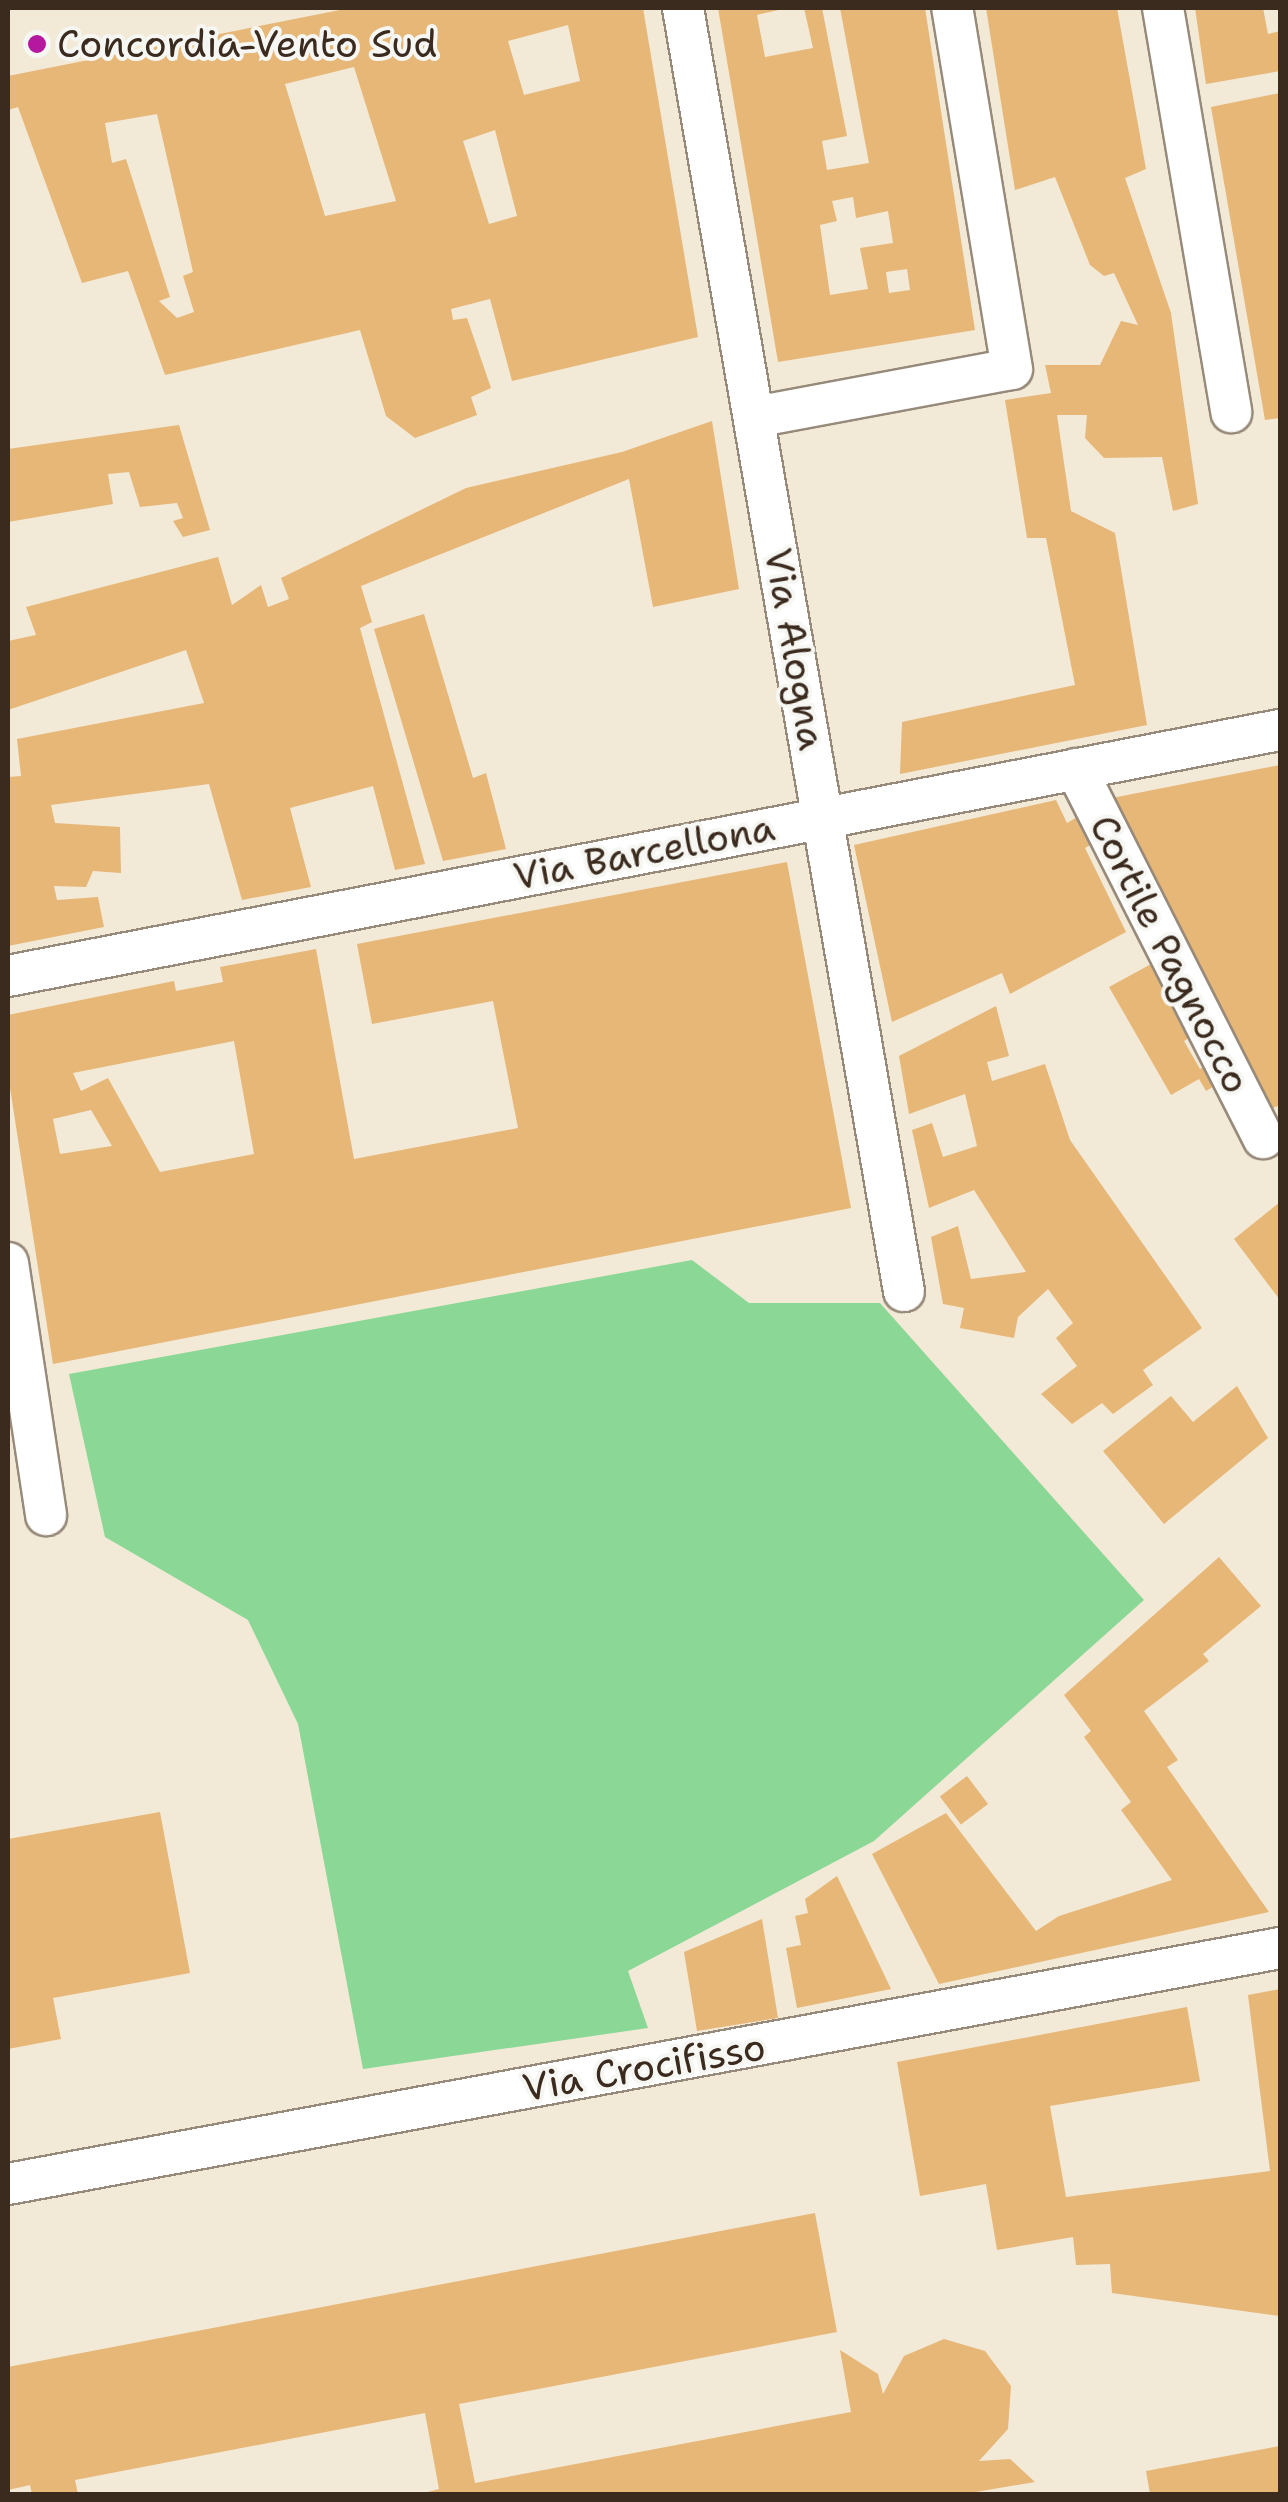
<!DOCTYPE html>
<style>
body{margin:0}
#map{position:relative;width:1288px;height:2502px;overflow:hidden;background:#f3e9d7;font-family:"Shantell Sans",sans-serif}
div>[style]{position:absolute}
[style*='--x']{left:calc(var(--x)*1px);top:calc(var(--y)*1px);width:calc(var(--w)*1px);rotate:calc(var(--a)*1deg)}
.green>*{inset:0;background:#8bd896}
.building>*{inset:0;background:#e6b777;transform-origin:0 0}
.roads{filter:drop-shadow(2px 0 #978a7a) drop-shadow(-2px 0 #978a7a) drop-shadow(0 2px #978a7a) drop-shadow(0 -2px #978a7a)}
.street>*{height:40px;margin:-20px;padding:0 20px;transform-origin:20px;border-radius:20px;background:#fff}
.dots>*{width:28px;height:28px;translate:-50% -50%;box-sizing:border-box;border:5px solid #f6f6f2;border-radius:50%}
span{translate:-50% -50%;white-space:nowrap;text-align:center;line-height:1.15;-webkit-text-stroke:8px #f6f6f2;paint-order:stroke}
.poi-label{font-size:38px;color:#3b2a1e}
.left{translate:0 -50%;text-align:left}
.street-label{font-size:38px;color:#3b2a1e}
.frame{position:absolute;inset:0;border:10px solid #3b2a1e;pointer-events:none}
</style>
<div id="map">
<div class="green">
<i style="clip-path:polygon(692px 1260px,749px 1303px,880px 1303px,1144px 1600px,874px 1841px,628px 1971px,648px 2028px,363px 2069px,298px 1724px,248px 1620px,105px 1537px,69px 1374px)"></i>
</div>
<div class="building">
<i style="clip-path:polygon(evenodd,350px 8px,643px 8px,698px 337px,512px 381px,490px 299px,451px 309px,453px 320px,467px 318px,491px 388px,471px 397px,477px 415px,415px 438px,386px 416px,360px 330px,165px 375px,128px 271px,82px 283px,18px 107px,8px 110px,8px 76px,350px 8px,568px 25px,580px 81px,524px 95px,508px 41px,568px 25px,350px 8px,354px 67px,396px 201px,325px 216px,285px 84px,354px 67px,350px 8px,157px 114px,193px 272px,183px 276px,194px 312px,177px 318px,159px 301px,170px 297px,126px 159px,112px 163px,105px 123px,157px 114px,350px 8px,495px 130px,517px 216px,489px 224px,463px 141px,495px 130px)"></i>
<i style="clip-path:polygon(evenodd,718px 8px,787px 8px,757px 15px,765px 57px,813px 48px,804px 8px,822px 8px,847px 136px,822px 141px,827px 170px,869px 163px,840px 8px,925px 8px,975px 330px,778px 362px,718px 8px,853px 197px,856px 218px,888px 211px,893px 243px,860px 248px,868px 289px,830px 295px,820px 225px,837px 221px,832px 201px,853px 197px,718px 8px,907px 269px,910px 290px,889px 293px,886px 272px,907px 269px)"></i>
<i style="clip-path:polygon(986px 8px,1117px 8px,1146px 169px,1125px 178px,1171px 313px,1198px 504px,1173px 511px,1162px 457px,1104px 458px,1085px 438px,1087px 415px,1057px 415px,1071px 511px,1115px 533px,1147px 725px,900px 774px,902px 722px,1075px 685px,1046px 538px,1027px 538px,1005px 400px,1051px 393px,1045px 365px,1100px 365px,1121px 321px,1138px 325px,1114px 273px,1104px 276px,1090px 265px,1055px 177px,1015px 190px)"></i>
<i style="clip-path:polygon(1195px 8px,1263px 8px,1268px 34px,1280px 31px,1280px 71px,1206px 84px)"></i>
<i style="clip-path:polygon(1280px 93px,1280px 418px,1265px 420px,1211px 107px)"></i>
<i style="clip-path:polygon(712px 421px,739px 589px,653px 607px,629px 479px,361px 586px,372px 622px,360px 628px,425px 864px,395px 870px,373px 786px,290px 808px,311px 887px,242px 900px,209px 784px,51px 805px,55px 823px,120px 827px,121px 873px,93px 871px,86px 887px,54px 886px,57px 900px,98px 897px,104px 927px,8px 946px,8px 777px,21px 776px,17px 739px,204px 703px,186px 650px,8px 710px,8px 641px,36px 635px,26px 607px,218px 557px,232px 605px,261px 585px,268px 607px,289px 599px,281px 578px,466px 488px,622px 452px)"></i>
<i style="clip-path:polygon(179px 425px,210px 530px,183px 537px,173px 521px,183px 518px,177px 503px,140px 507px,129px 472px,108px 474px,113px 504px,8px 522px,8px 449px)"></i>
<i style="clip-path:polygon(424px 614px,473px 778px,486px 773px,506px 849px,443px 861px,374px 629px)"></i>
<i style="clip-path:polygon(1280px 765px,1280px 1105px,1273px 1108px,1112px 798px)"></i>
<i style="clip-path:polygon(1056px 800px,1067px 823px,1077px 817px,1092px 844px,1085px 848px,1126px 932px,1010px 994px,1002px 973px,892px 1022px,854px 845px)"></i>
<i style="clip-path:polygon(evenodd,787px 862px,851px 1208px,53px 1364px,8px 1075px,8px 1015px,174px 981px,176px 991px,223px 982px,220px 967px,316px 949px,354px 1159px,518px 1128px,493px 1001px,372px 1024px,357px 944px,787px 862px,234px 1041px,254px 1154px,160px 1172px,108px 1078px,81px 1091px,73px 1073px,234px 1041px,787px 862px,91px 1110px,112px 1146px,60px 1154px,53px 1119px,91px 1110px)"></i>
<i style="clip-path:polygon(1153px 963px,1194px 1035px,1184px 1041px,1200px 1069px,1210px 1063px,1221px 1082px,1206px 1091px,1199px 1079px,1171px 1095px,1109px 987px)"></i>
<i style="clip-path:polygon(996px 1006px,1009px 1056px,987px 1062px,992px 1081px,1045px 1064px,1070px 1140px,1202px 1328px,1143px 1370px,1153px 1385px,1113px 1414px,1102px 1403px,1072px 1424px,1041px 1394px,1077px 1366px,1056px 1338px,1073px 1323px,1048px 1289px,1018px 1317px,1014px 1338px,960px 1328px,964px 1308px,943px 1304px,931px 1237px,958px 1226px,971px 1279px,1026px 1272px,974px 1190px,929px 1208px,912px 1130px,932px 1123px,943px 1157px,977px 1146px,965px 1094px,909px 1114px,899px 1056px)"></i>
<i style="clip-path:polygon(1280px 1202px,1280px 1300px,1234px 1239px)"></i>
<i style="clip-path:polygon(1237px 1386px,1268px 1438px,1164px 1524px,1103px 1451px,1171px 1396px,1193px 1422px)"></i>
<i style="clip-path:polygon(1219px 1557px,1261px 1606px,1203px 1654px,1209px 1661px,1144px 1711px,1178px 1760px,1167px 1767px,1269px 1912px,939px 1984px,872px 1854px,946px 1813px,1036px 1931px,1059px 1916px,1172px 1880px,1121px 1810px,1131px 1802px,1084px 1737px,1091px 1731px,1064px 1695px)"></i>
<i style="left:967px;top:1776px;width:35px;height:34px;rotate:53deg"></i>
<i style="clip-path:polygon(160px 1812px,190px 1973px,53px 1998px,61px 2039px,8px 2049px,8px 1839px)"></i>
<i style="clip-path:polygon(837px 1876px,891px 1989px,797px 2008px,786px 1948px,801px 1945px,795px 1916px,808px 1913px,805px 1899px)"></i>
<i style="clip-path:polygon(762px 1919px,778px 2018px,697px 2031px,684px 1952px)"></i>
<i style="clip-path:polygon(1280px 1989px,1280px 2316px,1112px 2293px,1110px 2264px,1076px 2265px,1073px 2237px,997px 2250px,986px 2184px,920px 2196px,897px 2062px,1187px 2007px,1200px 2081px,1050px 2106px,1066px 2197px,1270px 2171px,1248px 1995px)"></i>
<i style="clip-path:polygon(815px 2213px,837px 2332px,459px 2404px,475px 2483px,851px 2412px,840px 2350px,878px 2374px,883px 2394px,904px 2356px,944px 2339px,985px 2351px,1011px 2386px,1008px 2429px,979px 2461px,1010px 2459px,1035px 2482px,964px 2494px,420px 2494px,439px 2489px,425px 2413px,75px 2480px,78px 2494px,32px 2494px,30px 2485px,8px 2490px,8px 2367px)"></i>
<i style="clip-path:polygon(1280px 2446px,1280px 2494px,1150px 2494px,1146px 2471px)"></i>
</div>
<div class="roads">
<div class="street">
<i style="--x:683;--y:8;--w:1302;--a:80.23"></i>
<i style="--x:1163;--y:8;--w:410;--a:80.4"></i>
<i style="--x:755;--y:417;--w:261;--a:-10.6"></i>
<i style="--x:1012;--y:369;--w:366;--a:-99.4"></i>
<i style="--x:1076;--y:769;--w:414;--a:63.1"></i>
<i style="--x:8;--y:976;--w:1296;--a:-10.95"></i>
<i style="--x:8;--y:1263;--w:255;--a:81.4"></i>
<i style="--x:8;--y:2184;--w:1294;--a:-10.51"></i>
</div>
</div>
<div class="dots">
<i style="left:37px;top:44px;background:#b5179e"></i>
</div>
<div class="poi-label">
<span class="left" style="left:57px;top:44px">Concordia-Vento Sud</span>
</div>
<div class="street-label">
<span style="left:795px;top:649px;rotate:80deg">Via Alogna</span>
<span style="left:644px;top:852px;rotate:-11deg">Via Barcellona</span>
<span style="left:1170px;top:954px;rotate:63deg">Cortile Pagnocco</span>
<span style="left:644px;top:2067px;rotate:-10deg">Via Crocifisso</span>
</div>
<div class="frame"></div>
</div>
